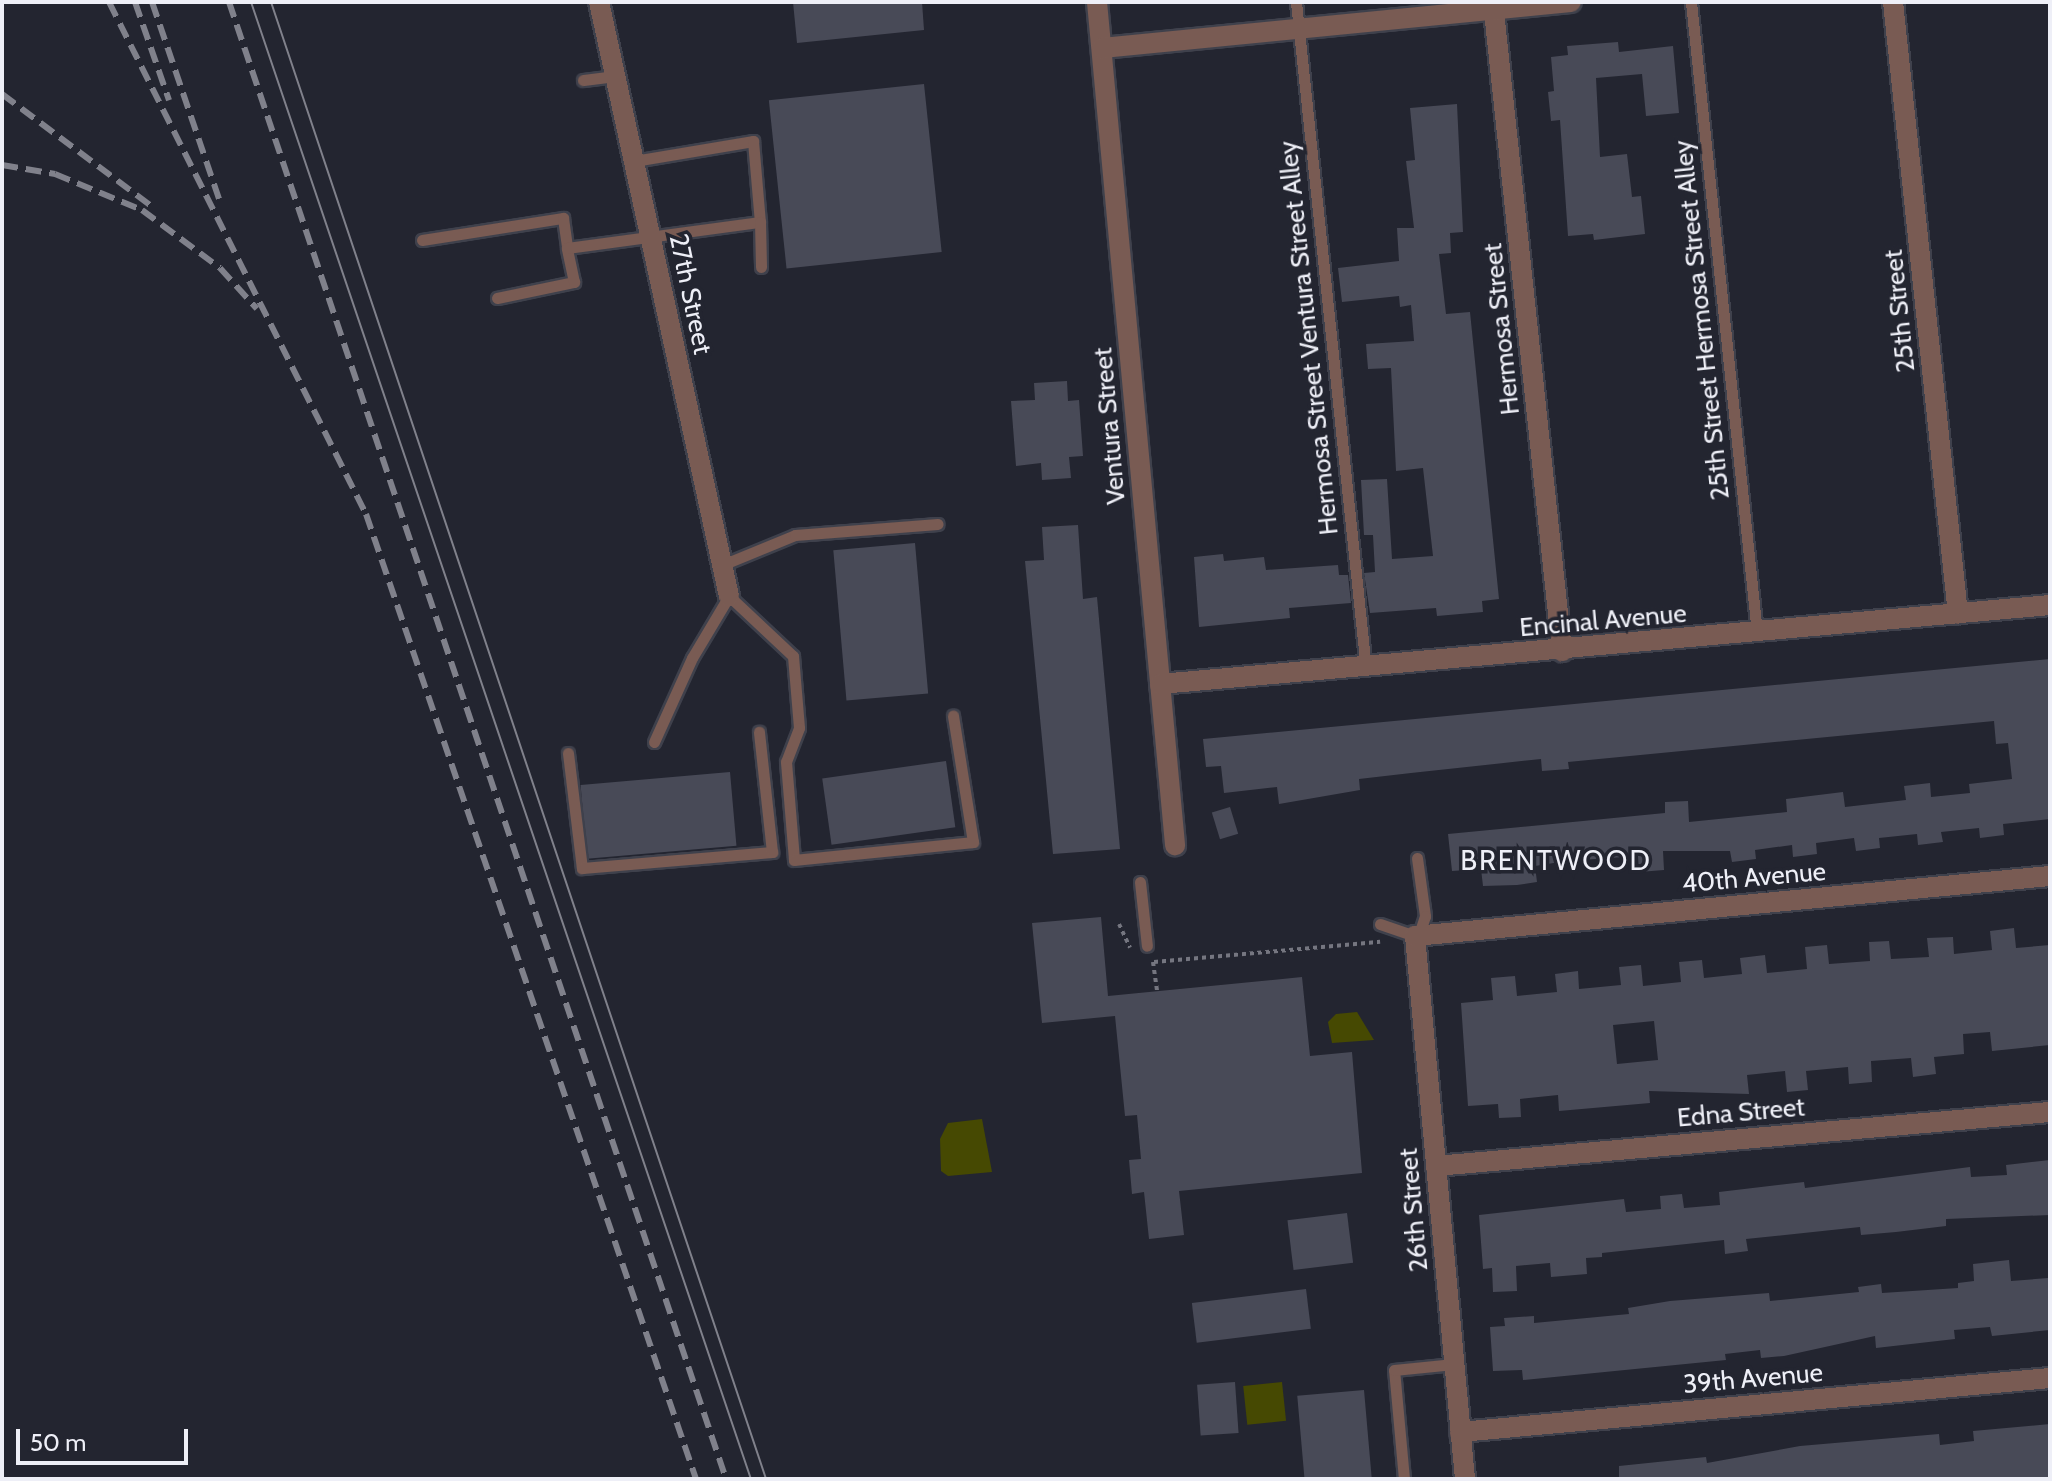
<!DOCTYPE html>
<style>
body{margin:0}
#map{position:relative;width:2052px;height:1481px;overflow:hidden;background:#232530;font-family:Cabin,sans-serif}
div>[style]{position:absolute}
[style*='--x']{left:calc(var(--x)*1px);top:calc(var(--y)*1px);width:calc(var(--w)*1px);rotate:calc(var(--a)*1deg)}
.green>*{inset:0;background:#464902;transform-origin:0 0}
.building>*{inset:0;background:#484a57;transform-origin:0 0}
.path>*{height:4px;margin-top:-2px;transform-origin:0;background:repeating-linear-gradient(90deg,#757680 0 4px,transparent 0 8px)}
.roads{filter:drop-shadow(2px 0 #3f414c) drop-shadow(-2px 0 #3f414c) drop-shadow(0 2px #3f414c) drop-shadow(0 -2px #3f414c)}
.lane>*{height:11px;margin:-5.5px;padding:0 5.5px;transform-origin:5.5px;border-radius:5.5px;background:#795b53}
.street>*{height:20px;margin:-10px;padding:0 10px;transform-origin:10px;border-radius:10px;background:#795b53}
.tram>*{height:2px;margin:-1px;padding:0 1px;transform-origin:1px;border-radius:1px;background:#80818b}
.rail>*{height:6px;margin-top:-3px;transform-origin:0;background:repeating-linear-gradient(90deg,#80818b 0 16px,transparent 0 24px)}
span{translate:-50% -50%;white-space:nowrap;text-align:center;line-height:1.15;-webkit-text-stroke:7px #232530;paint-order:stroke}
.street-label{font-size:26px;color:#eeeff7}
.neighbourhood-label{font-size:28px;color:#eeeff7;letter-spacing:2px}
.frame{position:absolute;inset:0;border:4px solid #eeeff7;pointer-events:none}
.scale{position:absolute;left:16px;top:1429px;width:172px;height:36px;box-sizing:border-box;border:4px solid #eeeff7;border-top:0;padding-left:10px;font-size:24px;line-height:28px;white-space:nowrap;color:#eeeff7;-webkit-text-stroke:6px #232530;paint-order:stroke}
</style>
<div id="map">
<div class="green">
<i style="clip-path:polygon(1357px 1012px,1374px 1040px,1332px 1043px,1328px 1022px,1336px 1014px)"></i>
<i style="clip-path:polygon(982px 1119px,992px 1172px,948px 1176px,941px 1171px,940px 1139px,948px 1123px)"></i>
<i style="left:1282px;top:1382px;width:39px;height:39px;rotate:84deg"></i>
</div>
<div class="building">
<i style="clip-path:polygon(793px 2px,922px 2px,924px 30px,797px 43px)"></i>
<i style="clip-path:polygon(1618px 42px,1619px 52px,1673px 46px,1679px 113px,1646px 116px,1642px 74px,1596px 78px,1600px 157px,1627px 154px,1632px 197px,1641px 196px,1645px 234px,1594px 240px,1593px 234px,1568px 236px,1560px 120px,1551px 121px,1548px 92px,1554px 91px,1551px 57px,1568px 55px,1567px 46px)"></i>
<i style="left:924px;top:84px;width:169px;height:156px;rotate:84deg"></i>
<i style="clip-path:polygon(1457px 104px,1463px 232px,1450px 233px,1451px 253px,1439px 254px,1446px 314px,1470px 312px,1499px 599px,1482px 601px,1483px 612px,1437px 616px,1436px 608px,1370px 613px,1364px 573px,1375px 572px,1373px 535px,1364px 535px,1361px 480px,1387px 479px,1392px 559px,1433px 556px,1423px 468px,1396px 471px,1391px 368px,1368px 369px,1366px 344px,1414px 341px,1411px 305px,1400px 307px,1399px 296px,1342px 302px,1338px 268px,1399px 261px,1397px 228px,1414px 228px,1406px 161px,1415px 160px,1410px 108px)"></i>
<i style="clip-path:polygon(1067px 381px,1068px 401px,1079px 400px,1083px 456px,1069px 457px,1071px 478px,1042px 480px,1041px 463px,1016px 466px,1011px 401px,1035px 400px,1034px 383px)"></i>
<i style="clip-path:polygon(1078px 525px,1083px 599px,1097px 597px,1120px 849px,1053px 854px,1025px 561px,1044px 560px,1042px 527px)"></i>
<i style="left:915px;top:543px;width:151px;height:82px;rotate:85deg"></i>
<i style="clip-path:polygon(1223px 554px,1224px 561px,1264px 557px,1266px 570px,1338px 565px,1339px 575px,1348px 575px,1351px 603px,1289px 608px,1290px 618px,1199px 627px,1194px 557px)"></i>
<i style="clip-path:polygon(2050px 659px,2050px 819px,2003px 824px,2004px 835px,1980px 838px,1979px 828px,1941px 832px,1943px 842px,1918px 845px,1917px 834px,1879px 838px,1880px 848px,1856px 851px,1854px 838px,1816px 843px,1817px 854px,1793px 857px,1792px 845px,1755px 850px,1756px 859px,1732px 862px,1730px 851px,1663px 851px,1664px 870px,1639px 872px,1638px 856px,1566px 861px,1535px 866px,1537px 882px,1517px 885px,1483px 886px,1481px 869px,1452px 871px,1448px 834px,1665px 813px,1665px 802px,1688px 801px,1689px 822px,1787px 812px,1786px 799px,1843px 792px,1845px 807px,1906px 800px,1904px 786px,1930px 783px,1931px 797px,1970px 793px,1969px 784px,2012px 779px,2008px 743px,1996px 744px,1994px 721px,1568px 762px,1569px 769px,1542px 771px,1541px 759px,1411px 773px,1359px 779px,1360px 790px,1279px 804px,1277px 787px,1224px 793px,1221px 766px,1206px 767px,1203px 739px)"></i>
<i style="left:946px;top:761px;width:67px;height:125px;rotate:82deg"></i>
<i style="left:730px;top:772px;width:74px;height:150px;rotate:85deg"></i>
<i style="left:1230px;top:807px;width:28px;height:19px;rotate:73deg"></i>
<i style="clip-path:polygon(1101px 917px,1108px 996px,1302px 977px,1310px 1056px,1352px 1052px,1362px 1173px,1179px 1191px,1184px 1235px,1149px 1239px,1144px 1192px,1132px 1194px,1129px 1160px,1141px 1159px,1137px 1115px,1125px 1116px,1115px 1016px,1042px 1023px,1032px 923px)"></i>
<i style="clip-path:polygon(evenodd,2014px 928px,2016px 948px,2050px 945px,2050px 1045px,1992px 1051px,1990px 1032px,1963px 1034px,1964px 1054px,1934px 1057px,1936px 1074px,1913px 1077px,1911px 1058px,1871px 1061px,1872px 1082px,1849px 1084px,1848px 1067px,1806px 1071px,1808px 1090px,1787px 1092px,1785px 1071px,1747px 1075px,1749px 1094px,1649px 1091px,1650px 1103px,1559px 1111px,1558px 1095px,1520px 1099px,1521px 1117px,1499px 1118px,1498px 1104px,1468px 1106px,1461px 1003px,1493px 1000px,1491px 978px,1515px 976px,1517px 996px,1557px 992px,1555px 974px,1578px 971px,1579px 989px,1621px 985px,1619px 967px,1641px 965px,1643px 986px,1681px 982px,1679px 962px,1702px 960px,1704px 978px,1742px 974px,1740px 958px,1765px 955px,1767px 973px,1807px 969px,1805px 947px,1827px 945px,1829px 964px,1870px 961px,1869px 942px,1889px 941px,1891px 959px,1929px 957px,1927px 938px,1953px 937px,1954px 954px,1992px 950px,1990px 931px,2014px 928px,1654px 1021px,1658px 1060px,1617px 1064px,1613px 1025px,1654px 1021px)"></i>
<i style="clip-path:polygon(2050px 1160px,2050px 1215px,1946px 1219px,1946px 1226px,1896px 1232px,1861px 1235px,1860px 1227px,1746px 1239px,1748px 1251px,1725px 1254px,1724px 1240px,1602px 1253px,1602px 1257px,1586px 1258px,1587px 1274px,1551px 1277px,1550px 1263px,1516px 1266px,1517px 1291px,1493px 1292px,1492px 1268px,1483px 1269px,1479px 1215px,1624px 1199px,1626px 1212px,1661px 1209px,1660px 1196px,1682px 1194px,1684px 1208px,1720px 1205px,1719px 1192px,1804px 1182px,1805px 1188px,1970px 1167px,1971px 1177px,2007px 1175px,2006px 1165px)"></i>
<i style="left:1347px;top:1213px;width:50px;height:60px;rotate:83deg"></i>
<i style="clip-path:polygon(2009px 1260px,2011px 1281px,2048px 1278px,2050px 1330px,1992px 1336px,1990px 1327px,1954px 1330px,1955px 1339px,1876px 1348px,1875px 1336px,1784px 1356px,1761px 1358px,1760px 1350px,1725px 1354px,1726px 1360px,1523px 1380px,1522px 1370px,1493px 1371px,1490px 1327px,1505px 1326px,1504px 1318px,1534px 1316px,1534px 1323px,1629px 1314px,1628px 1308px,1670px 1301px,1769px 1293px,1770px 1301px,1859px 1292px,1858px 1287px,1881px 1284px,1882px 1293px,1958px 1288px,1958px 1283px,1974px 1281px,1973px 1264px)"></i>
<i style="left:1306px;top:1289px;width:40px;height:115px;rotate:83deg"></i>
<i style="left:1235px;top:1382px;width:51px;height:38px;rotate:86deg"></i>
<i style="left:1364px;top:1390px;width:89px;height:67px;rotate:85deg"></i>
<i style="clip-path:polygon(2050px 1424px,2050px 1479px,1619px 1479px,1619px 1466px,1706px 1457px,1707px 1463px,1800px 1446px,1939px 1434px,1940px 1445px,1974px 1441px,1973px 1431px)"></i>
</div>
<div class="path">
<i style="--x:1119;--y:924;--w:26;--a:65"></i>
<i style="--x:1153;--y:962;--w:29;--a:82"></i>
<i style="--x:1154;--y:962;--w:227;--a:-5.1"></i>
</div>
<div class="roads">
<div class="lane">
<i style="--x:1296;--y:2;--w:671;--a:84.01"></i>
<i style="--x:1691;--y:2;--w:634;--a:84.03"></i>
<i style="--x:583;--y:80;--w:33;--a:-7"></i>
<i style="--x:634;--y:161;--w:121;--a:-9.5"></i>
<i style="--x:753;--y:141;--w:81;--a:85.1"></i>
<i style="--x:422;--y:240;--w:143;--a:-8.9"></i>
<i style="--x:563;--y:218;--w:30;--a:82"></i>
<i style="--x:497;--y:298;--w:79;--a:-11.7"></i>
<i style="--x:574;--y:282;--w:35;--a:-102"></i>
<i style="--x:567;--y:248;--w:195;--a:-7.7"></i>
<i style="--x:760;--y:222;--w:45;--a:88.7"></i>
<i style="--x:722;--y:565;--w:79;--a:-22.3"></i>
<i style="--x:795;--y:535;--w:143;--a:-4.4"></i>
<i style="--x:654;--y:742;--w:92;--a:-65.7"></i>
<i style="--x:692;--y:658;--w:72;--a:-59.2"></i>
<i style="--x:729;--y:596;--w:88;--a:43.2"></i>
<i style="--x:793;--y:656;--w:72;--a:85.2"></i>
<i style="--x:799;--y:728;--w:36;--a:111"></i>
<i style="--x:786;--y:762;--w:98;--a:85.3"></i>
<i style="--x:794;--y:860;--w:180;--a:-5.7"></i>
<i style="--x:973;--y:842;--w:128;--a:-99"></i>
<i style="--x:568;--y:753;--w:116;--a:83.1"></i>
<i style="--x:582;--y:868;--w:191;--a:-4.8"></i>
<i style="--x:772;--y:852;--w:121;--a:-96.2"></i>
<i style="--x:1417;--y:858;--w:59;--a:82.1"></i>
<i style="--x:1425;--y:916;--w:20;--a:108"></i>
<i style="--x:1140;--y:882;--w:64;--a:83.8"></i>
<i style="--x:1380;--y:924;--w:37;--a:19"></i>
<i style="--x:1404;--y:1479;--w:109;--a:-95.2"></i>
<i style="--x:1394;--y:1370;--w:60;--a:-5.7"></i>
</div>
<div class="street">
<i style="--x:599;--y:2;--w:608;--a:77.66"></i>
<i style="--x:1097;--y:2;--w:847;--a:84.71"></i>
<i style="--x:1493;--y:2;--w:653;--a:83.93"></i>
<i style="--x:1893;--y:2;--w:615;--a:83.94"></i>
<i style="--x:1102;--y:48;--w:471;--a:-5.6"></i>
<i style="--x:1160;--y:684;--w:893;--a:-5.07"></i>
<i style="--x:1436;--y:1166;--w:616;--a:-5.03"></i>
<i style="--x:1460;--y:1432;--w:592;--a:-5.23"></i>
<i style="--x:1465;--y:1479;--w:545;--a:-95.26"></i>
<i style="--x:1415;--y:936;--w:638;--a:-5.4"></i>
</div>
</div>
<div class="tram">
<i style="--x:251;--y:2;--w:1559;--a:71.3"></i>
<i style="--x:271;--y:2;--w:1558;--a:71.47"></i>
</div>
<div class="rail">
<i style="--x:109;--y:2;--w:573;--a:63.35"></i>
<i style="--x:366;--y:514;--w:1020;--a:71.12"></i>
<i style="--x:135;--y:2;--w:104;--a:70.9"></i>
<i style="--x:152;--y:2;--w:208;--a:71.2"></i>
<i style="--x:229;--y:2;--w:1558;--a:71.4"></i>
<i style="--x:2;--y:94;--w:191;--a:36.9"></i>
<i style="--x:2;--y:165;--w:54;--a:9.6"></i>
<i style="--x:55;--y:174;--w:94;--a:22.5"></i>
<i style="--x:142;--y:210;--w:97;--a:36.6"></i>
<i style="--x:220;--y:268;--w:55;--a:47.9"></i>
</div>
<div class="street-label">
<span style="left:690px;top:294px;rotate:78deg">27th Street</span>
<span style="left:1900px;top:311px;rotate:-96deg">25th Street</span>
<span style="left:1702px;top:320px;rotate:-96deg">25th Street Hermosa Street Alley</span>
<span style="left:1502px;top:329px;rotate:-96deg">Hermosa Street</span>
<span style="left:1309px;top:338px;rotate:-96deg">Hermosa Street Ventura Street Alley</span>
<span style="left:1110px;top:426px;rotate:-95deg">Ventura Street</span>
<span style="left:1603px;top:621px;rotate:-5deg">Encinal Avenue</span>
<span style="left:1754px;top:878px;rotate:-5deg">40th Avenue</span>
<span style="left:1741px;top:1113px;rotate:-5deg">Edna Street</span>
<span style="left:1414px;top:1210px;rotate:-95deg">26th Street</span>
<span style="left:1753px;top:1379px;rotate:-5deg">39th Avenue</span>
</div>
<div class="neighbourhood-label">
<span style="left:1556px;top:860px">BRENTWOOD</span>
</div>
<div class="frame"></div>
<div class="scale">50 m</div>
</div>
